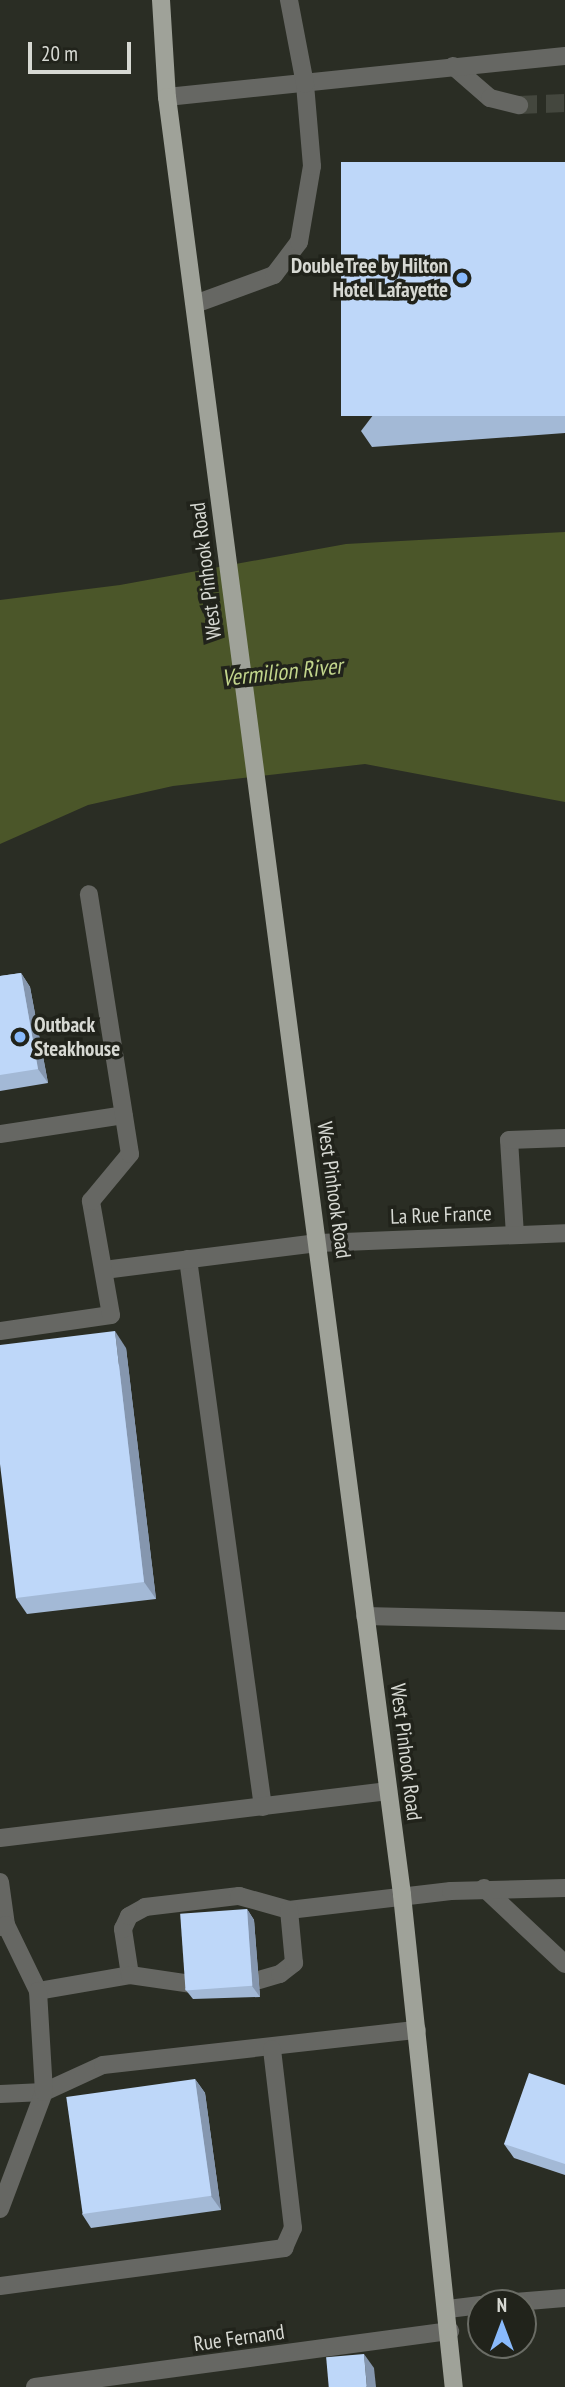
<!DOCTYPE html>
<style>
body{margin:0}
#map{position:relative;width:565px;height:2387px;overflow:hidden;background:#2a2d24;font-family:"PT Sans Narrow",sans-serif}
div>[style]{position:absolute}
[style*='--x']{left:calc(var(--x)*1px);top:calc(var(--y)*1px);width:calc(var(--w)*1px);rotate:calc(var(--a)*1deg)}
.water>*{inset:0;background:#4b5629}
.minor-tunnel>*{height:18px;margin-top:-9px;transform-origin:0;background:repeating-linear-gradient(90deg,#44473e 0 18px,transparent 0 27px)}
.minor>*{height:18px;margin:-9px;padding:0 9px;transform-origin:9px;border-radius:9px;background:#666763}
.major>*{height:18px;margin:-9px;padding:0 9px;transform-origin:9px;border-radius:9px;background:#9fa299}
.wall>*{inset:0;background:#a3b9d6}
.shaded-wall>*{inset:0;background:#8596ae}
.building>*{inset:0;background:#bed7f9;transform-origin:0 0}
.dots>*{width:19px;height:19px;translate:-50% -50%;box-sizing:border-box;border:4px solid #21231b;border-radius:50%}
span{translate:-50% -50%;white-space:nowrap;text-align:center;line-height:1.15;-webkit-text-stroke:7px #21231b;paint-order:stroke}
.poi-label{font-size:21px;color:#d7d9d3;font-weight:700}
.right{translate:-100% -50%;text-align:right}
.left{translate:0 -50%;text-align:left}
.street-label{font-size:21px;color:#d7d9d3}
.water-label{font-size:23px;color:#c2d58c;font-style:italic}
.north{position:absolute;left:467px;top:2289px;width:70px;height:70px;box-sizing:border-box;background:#21231b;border:2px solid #6a6c65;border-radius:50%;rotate:0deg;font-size:19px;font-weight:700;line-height:28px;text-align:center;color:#d7d9d3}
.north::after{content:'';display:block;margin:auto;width:24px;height:32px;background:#89bafc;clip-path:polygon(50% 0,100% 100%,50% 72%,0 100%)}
.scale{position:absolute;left:28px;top:42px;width:103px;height:32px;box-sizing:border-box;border:4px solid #d7d9d3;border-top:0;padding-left:9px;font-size:21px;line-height:24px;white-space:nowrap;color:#d7d9d3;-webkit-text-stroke:5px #21231b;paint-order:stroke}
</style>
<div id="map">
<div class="water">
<i style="clip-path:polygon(565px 532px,565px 802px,365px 764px,173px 786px,88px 805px,0 844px,0 600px,120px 585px,346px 544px)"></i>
</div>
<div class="minor-tunnel">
<i style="--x:519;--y:105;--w:46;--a:-2.5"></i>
</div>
<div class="minor">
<i style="--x:453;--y:66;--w:49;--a:40.9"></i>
<i style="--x:490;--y:98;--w:30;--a:14"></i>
<i style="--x:167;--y:97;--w:400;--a:-5.9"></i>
<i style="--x:195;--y:304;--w:84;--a:-20.2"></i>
<i style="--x:274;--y:275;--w:41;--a:-52.9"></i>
<i style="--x:299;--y:242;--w:77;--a:-80.3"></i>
<i style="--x:312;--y:166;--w:82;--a:-94.9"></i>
<i style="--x:305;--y:84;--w:86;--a:-100.8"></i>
<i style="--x:0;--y:1134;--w:125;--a:-8.7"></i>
<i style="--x:515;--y:1235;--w:95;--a:-93.6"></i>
<i style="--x:509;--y:1140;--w:56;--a:-2"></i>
<i style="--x:188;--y:1259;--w:553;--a:82.21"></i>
<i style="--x:104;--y:1270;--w:217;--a:-7.2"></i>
<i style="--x:319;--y:1243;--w:246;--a:-2.3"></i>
<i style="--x:0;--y:1331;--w:112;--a:-8.2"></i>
<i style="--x:111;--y:1315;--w:116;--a:-100"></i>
<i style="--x:91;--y:1201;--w:61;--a:-50.3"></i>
<i style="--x:130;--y:1154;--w:263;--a:-99"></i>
<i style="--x:365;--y:1616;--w:200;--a:1.4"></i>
<i style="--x:0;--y:1838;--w:391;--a:-6.9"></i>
<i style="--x:0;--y:1882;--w:43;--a:82.1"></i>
<i style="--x:6;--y:1925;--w:6;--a:162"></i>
<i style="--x:484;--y:1888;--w:111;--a:43.2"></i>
<i style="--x:6;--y:1925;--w:73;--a:64.1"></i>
<i style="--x:38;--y:1991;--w:93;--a:-9.9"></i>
<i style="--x:130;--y:1975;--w:47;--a:-98.7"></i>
<i style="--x:123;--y:1929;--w:14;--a:-65"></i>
<i style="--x:129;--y:1916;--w:18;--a:-29"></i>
<i style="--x:145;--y:1907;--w:95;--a:-6.7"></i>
<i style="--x:239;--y:1896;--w:52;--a:15.6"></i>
<i style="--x:289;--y:1910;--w:163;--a:-6.7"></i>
<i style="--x:451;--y:1891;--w:114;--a:-1.5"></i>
<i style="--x:130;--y:1975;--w:63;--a:8.3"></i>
<i style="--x:259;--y:1980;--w:22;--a:-16"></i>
<i style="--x:280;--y:1974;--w:18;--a:-38"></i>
<i style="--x:294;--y:1963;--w:53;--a:-95.4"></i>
<i style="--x:0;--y:2094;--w:44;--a:-2.6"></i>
<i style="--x:44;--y:2092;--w:65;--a:-24.6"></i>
<i style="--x:103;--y:2065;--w:316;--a:-6.4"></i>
<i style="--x:0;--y:2209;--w:125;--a:-69.4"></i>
<i style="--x:44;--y:2092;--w:101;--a:-93.4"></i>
<i style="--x:0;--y:2286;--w:287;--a:-7.6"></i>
<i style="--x:284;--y:2248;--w:22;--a:-66"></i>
<i style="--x:293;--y:2228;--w:180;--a:-96.7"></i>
<i style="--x:503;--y:2303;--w:62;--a:-4.6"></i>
<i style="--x:448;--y:2309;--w:33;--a:-7"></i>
<i style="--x:35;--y:2387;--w:419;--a:-7.7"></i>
</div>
<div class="major">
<i style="--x:161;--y:0;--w:97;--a:86.5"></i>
<i style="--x:167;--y:97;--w:1813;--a:82.55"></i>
<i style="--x:402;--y:1895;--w:495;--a:84"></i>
</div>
<div class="wall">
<i style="clip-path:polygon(565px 162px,565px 433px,372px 447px,361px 431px)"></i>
<i style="clip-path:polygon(21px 973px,30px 987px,48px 1083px,0 1091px,0 976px)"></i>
<i style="clip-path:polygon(126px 1348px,156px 1599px,27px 1614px,16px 1598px)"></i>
<i style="clip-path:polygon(247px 1909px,254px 1920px,260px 1997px,193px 1999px,185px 1989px)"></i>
<i style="clip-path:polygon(195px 2079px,205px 2093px,221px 2210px,91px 2228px,82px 2214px)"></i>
<i style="clip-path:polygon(565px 2085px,565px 2175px,514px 2158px,504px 2144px)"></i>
</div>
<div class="shaded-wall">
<i style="clip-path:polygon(21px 973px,30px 987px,48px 1083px,38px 1069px)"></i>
<i style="clip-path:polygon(115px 1331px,126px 1348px,156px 1599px,144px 1582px)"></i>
<i style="clip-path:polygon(247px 1909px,254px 1920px,260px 1997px,252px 1986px)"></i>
<i style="clip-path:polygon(195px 2079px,205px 2093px,221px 2210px,211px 2196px)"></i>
<i style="clip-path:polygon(364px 2354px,374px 2368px,376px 2387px,367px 2387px)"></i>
</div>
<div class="building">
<i style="left:565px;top:162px;width:254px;height:224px;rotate:90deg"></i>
<i style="clip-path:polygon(21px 973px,38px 1069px,0 1075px,0 976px)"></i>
<i style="clip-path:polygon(115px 1331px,144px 1582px,16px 1598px,0 1464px,0 1345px)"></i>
<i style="left:247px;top:1909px;width:77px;height:67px;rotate:86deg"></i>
<i style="clip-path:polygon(529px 2073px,565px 2085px,565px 2164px,504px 2144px)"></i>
<i style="left:195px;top:2079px;width:118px;height:130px;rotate:82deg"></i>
<i style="left:364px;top:2354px;width:33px;height:38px;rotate:85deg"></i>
</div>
<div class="dots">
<i style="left:462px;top:278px;background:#89bafc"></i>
<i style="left:20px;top:1037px;background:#89bafc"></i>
</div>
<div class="poi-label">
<span class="right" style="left:448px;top:278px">DoubleTree by Hilton<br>Hotel Lafayette</span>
<span class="left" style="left:34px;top:1037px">Outback<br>Steakhouse</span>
</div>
<div class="street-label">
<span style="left:206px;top:571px;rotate:-97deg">West Pinhook Road</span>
<span style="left:334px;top:1190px;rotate:82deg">West Pinhook Road</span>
<span style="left:441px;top:1215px;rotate:-2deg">La Rue France</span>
<span style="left:406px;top:1752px;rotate:83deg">West Pinhook Road</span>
<span style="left:239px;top:2338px;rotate:-8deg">Rue Fernand</span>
</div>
<div class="water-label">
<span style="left:282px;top:672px;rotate:-6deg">Vermilion River</span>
</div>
<div class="north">N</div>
<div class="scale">20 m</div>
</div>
